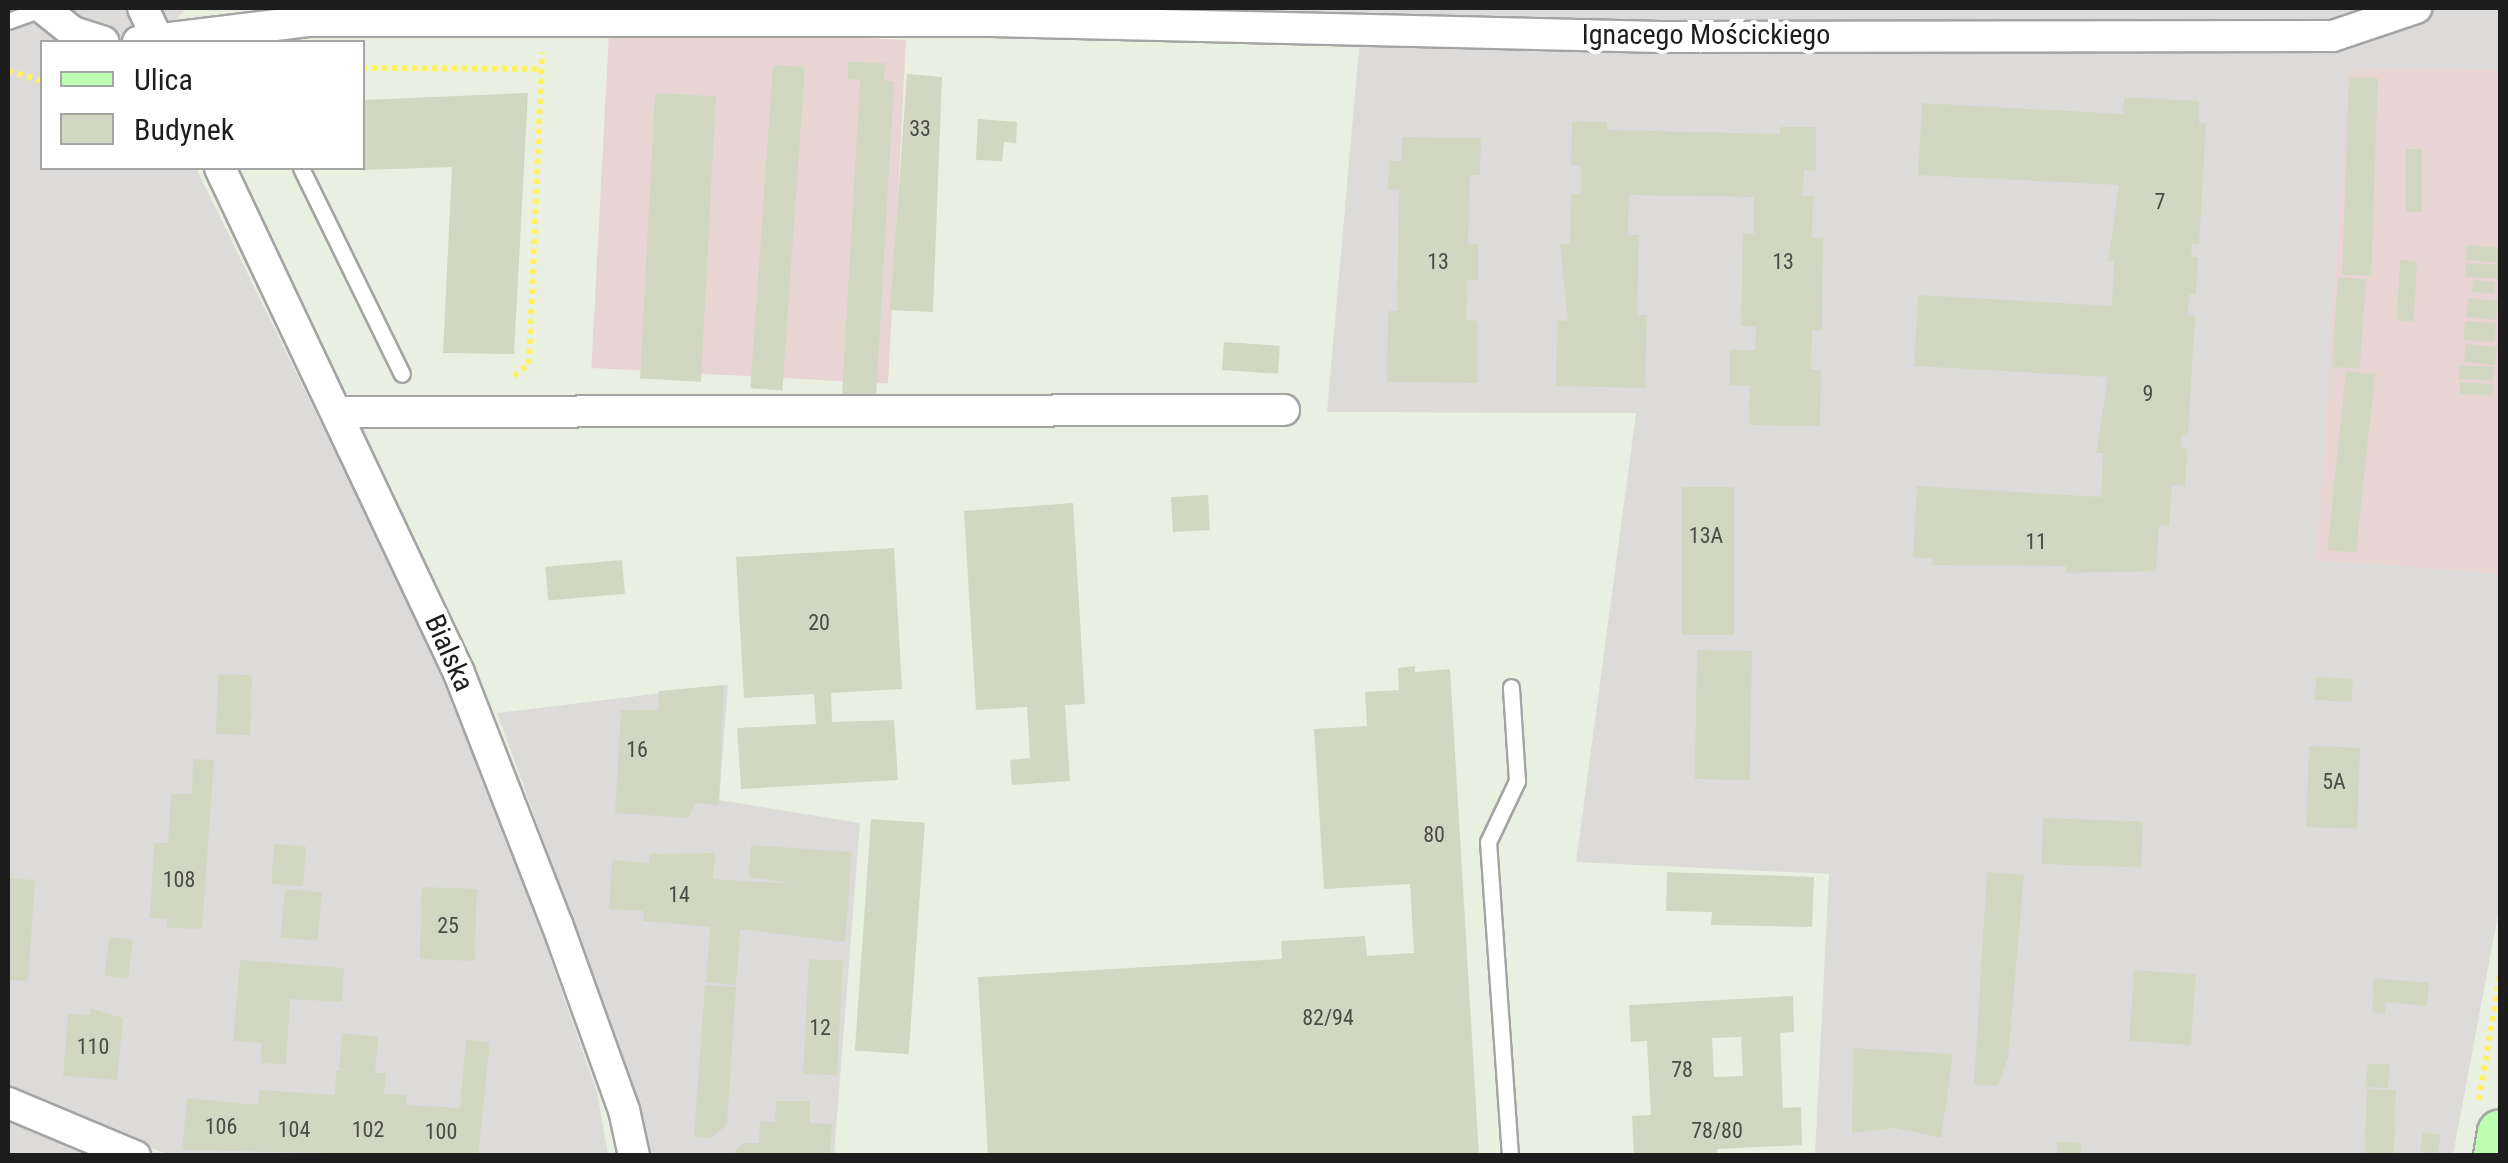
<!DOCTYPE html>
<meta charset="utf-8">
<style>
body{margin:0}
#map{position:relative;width:2508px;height:1163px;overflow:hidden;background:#e9f0e2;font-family:"Roboto Condensed",sans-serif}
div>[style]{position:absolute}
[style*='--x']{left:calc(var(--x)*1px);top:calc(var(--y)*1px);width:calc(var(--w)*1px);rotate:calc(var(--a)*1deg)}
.residential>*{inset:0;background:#dcdbda}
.industrial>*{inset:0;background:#e9d4d4;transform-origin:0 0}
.building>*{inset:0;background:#d2d7c2;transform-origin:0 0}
.path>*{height:6px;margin-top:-3px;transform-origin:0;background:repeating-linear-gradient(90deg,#fff164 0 5px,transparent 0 10px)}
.roads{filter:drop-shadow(2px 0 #a4a4a4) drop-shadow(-2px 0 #a4a4a4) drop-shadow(0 2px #a4a4a4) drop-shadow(0 -2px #a4a4a4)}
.lane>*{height:15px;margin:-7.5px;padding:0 7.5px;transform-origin:7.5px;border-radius:7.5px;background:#fff}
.street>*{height:30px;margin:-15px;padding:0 15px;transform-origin:15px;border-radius:15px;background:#fff}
.secondary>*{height:45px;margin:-22.5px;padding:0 22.5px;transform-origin:22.5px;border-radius:22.5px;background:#bcffb1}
span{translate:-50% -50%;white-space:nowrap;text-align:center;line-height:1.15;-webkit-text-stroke:8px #fff;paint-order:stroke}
.number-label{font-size:22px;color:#4a4c46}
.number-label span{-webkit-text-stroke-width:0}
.street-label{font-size:28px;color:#1d1d1d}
.frame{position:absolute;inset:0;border:10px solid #1d1d1d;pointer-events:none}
.legend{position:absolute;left:40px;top:40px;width:325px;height:130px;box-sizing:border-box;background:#fff;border:2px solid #a5a5a5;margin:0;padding:12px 18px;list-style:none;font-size:30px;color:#1d1d1d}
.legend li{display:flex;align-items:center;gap:20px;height:50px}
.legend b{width:50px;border:2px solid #a5a5a5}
</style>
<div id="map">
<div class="residential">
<i style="clip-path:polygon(8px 8px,2500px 8px,2500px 904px,2453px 1155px,1815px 1155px,1829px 874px,1576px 862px,1636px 413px,1327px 412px,1362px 14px,185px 10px,155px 42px,42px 42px,42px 168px,196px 168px,468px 724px,597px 1092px,608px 1155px,169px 1155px,8px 1088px)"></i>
<i style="clip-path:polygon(728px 685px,719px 800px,860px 823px,834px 1155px,649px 1155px,639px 1103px,497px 713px)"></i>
<i style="clip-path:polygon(8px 1122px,90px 1155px,8px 1155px)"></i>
</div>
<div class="industrial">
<i style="left:906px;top:40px;width:344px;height:297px;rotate:93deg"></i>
<i style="clip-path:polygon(2349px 68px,2500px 69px,2500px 574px,2316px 560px)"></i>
</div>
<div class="building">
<i style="clip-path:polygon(848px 62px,885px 63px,884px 81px,894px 81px,876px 399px,842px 396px,860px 80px,848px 79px)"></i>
<i style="left:773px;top:65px;width:32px;height:324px;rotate:4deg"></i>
<i style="clip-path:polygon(907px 74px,942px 77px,933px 312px,890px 310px)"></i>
<i style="left:2349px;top:77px;width:29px;height:198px;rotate:2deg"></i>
<i style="clip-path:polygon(528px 93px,514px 354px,443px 353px,452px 167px,362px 170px,362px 100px)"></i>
<i style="left:655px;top:93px;width:61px;height:286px;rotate:3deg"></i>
<i style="clip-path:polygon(2124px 97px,2199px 101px,2199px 123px,2206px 123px,2199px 244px,2192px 243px,2191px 257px,2198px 257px,2196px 295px,2189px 294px,2188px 315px,2195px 316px,2188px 436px,2181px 435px,2181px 448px,2187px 449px,2185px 486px,2172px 485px,2169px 526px,2159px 525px,2156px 571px,2066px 573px,2066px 566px,1932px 565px,1933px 559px,1913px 557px,1917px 486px,2101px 497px,2103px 453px,2096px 453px,2108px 377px,1914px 366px,1918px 295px,2112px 306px,2114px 261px,2108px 261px,2119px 185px,1918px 175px,1922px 103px,2123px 114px)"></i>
<i style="clip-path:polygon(978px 119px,1017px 122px,1016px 143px,1004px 142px,1002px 161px,976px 160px)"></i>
<i style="clip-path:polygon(1572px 121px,1607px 122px,1607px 130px,1780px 134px,1780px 127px,1816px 127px,1816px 171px,1804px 170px,1803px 196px,1813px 196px,1812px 237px,1823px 238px,1822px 330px,1812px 330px,1811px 369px,1821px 370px,1820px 426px,1749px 425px,1750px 386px,1730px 385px,1730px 350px,1755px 350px,1756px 327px,1741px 326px,1743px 233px,1754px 234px,1754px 197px,1629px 195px,1628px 235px,1639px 235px,1637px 315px,1647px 315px,1645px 388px,1556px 386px,1557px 320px,1568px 321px,1560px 244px,1570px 244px,1571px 194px,1581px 194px,1581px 166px,1571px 165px)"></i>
<i style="clip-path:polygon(1402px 137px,1481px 138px,1480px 175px,1470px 175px,1468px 244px,1478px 244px,1478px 280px,1467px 280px,1466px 320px,1477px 321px,1477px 383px,1387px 382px,1388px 311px,1397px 311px,1399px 190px,1388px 189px,1389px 161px,1402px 161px)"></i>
<i style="left:2406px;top:149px;width:16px;height:63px"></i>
<i style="left:2467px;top:245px;width:33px;height:15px;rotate:5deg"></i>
<i style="left:2400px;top:260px;width:17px;height:61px;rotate:3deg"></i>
<i style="left:2466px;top:263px;width:34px;height:14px;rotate:3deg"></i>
<i style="left:2338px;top:277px;width:28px;height:90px;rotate:4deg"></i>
<i style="left:2473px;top:280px;width:22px;height:12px;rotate:5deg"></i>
<i style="left:2468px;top:298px;width:30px;height:19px;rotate:6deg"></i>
<i style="left:2465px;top:321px;width:31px;height:19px;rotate:4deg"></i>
<i style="left:1224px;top:342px;width:56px;height:28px;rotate:4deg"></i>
<i style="left:2466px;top:344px;width:31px;height:18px;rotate:6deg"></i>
<i style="left:2459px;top:365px;width:35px;height:14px;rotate:3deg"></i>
<i style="left:2346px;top:371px;width:29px;height:180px;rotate:6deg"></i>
<i style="left:2460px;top:382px;width:33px;height:12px;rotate:3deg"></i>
<i style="left:1682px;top:487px;width:52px;height:148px"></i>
<i style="left:1208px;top:495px;width:35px;height:37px;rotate:87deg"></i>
<i style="clip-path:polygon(1073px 503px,1085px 704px,1065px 705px,1070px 781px,1012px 785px,1010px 760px,1030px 758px,1027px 707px,976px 710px,964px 511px)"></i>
<i style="clip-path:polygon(894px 548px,902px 689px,831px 693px,832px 722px,894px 720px,898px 780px,741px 789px,737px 728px,816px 724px,814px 694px,744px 698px,736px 557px)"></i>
<i style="left:622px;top:560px;width:34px;height:77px;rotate:85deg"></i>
<i style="left:1697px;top:650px;width:55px;height:129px;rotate:1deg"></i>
<i style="clip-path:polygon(1415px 666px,1415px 672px,1450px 669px,1479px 1156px,988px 1156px,978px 977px,1282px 959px,1281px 941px,1365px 936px,1367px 956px,1414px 953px,1410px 884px,1324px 889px,1314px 729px,1367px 726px,1365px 692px,1399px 690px,1398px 668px)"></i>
<i style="left:218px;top:674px;width:34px;height:60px;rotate:2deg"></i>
<i style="left:2316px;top:677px;width:37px;height:23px;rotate:3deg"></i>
<i style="clip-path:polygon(724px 685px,719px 805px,696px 803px,688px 818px,615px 813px,621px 710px,658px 710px,659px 691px)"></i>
<i style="left:2309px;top:746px;width:51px;height:81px;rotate:2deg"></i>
<i style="clip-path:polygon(193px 759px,214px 760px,202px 929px,167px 928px,167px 919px,150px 918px,154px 843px,168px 843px,171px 794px,192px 794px)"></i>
<i style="left:2043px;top:818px;width:100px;height:46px;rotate:2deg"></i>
<i style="left:871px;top:819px;width:54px;height:232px;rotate:4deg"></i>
<i style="left:274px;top:844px;width:32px;height:40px;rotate:4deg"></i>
<i style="clip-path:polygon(751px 845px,852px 852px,845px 942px,740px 929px,736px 985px,706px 982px,710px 927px,643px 921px,644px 911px,609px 909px,612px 860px,649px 863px,650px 854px,715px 853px,713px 879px,794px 884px,749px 877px)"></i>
<i style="clip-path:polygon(1667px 872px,1814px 877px,1812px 927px,1711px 925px,1712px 912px,1666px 911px)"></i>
<i style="clip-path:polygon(1987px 872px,2024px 875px,2008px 1058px,1998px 1086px,1974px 1085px)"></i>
<i style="clip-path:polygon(8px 878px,35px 880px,28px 981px,8px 980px)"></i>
<i style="left:422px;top:887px;width:55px;height:72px;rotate:2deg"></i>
<i style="left:285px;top:889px;width:37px;height:49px;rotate:5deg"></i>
<i style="left:109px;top:937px;width:24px;height:39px;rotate:7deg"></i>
<i style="left:809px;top:959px;width:34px;height:115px;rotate:3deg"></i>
<i style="clip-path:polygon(240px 960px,344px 968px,342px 1002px,290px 999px,286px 1064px,261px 1063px,262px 1043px,233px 1041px)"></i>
<i style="left:2134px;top:970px;width:62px;height:71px;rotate:4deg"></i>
<i style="clip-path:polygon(2374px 978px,2429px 983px,2427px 1006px,2386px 1002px,2385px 1014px,2372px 1012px)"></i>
<i style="clip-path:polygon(705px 985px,736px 987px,727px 1125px,711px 1138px,694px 1137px)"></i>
<i style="clip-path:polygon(evenodd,1793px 996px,1794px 1032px,1780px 1033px,1783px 1108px,1801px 1107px,1802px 1145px,1717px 1149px,1717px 1156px,1634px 1156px,1632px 1116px,1651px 1115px,1647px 1041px,1631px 1042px,1629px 1005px,1793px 996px,1741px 1037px,1743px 1076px,1714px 1077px,1712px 1038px,1741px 1037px)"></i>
<i style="clip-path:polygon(90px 1008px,123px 1018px,117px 1080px,63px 1076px,68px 1014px,90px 1015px)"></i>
<i style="clip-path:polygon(342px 1033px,378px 1037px,375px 1073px,386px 1073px,384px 1094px,407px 1095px,406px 1105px,460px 1108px,466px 1040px,490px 1042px,478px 1156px,182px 1150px,187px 1098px,258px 1105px,259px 1090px,335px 1095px,336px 1070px,351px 1071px,339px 1069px)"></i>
<i style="clip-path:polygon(1853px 1048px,1953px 1054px,1941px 1138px,1896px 1128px,1852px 1133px)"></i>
<i style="clip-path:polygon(2368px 1064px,2390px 1064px,2388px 1088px,2365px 1087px)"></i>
<i style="left:2367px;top:1089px;width:29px;height:67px;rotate:2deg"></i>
<i style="clip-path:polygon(776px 1101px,810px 1101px,810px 1123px,832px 1124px,830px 1156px,730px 1156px,743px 1143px,759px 1143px,760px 1121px,775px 1122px)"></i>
<i style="left:2423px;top:1132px;width:18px;height:20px;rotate:9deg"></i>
<i style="left:2057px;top:1142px;width:24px;height:14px;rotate:2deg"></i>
</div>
<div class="path">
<i style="--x:362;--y:68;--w:180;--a:0.3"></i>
<i style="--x:8;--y:71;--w:35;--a:16"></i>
<i style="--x:514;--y:376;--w:19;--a:-39"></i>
<i style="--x:529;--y:364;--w:312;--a:-87.6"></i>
<i style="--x:2479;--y:1100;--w:129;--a:-80.6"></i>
</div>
<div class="roads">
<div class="lane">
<i style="--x:8;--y:21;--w:37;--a:-20"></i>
<i style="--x:301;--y:168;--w:229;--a:63.9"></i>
<i style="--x:1510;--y:1156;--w:315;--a:-94"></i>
<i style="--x:1488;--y:842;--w:68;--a:-64.6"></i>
<i style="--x:1517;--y:781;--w:94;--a:-93.7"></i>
</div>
<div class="street">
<i style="--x:43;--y:8;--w:38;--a:39"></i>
<i style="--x:73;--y:32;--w:32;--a:18"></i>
<i style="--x:143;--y:8;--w:38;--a:65"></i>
<i style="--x:138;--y:42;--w:171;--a:-7"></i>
<i style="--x:308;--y:21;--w:683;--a:0"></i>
<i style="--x:991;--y:21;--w:670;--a:1.37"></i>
<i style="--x:1661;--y:37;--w:672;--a:-0.09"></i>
<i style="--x:2333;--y:36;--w:88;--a:-18.6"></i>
<i style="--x:220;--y:168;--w:559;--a:64.67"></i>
<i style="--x:459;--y:673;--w:269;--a:68.7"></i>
<i style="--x:557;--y:924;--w:198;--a:70.2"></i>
<i style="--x:624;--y:1110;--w:47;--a:77.7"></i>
<i style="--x:340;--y:412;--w:944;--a:-0.12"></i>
<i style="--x:8;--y:1103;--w:138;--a:22.7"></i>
</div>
<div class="secondary">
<i style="--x:2496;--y:1156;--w:24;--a:-81"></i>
</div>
</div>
<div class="number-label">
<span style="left:920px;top:129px">33</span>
<span style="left:2160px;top:202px">7</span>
<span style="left:1438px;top:262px">13</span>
<span style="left:1783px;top:262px">13</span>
<span style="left:2148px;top:394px">9</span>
<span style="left:1706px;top:536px">13A</span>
<span style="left:2036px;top:542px">11</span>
<span style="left:819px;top:623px">20</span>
<span style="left:637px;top:750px">16</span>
<span style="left:2334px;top:782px">5A</span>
<span style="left:1434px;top:835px">80</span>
<span style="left:179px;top:880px">108</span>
<span style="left:679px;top:895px">14</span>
<span style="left:448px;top:926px">25</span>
<span style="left:1328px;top:1018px">82/94</span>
<span style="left:820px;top:1028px">12</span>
<span style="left:93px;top:1047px">110</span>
<span style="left:1682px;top:1070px">78</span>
<span style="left:221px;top:1127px">106</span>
<span style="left:294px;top:1130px">104</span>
<span style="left:368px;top:1130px">102</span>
<span style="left:1717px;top:1131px">78/80</span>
<span style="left:441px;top:1132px">100</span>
</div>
<div class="street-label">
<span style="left:1706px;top:35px">Ignacego Mościckiego</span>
<span style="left:449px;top:653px;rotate:66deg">Bialska</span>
</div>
<div class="frame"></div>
<ul class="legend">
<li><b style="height:12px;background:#bcffb1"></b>Ulica</li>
<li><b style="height:28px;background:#d2d7c2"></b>Budynek</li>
</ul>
</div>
